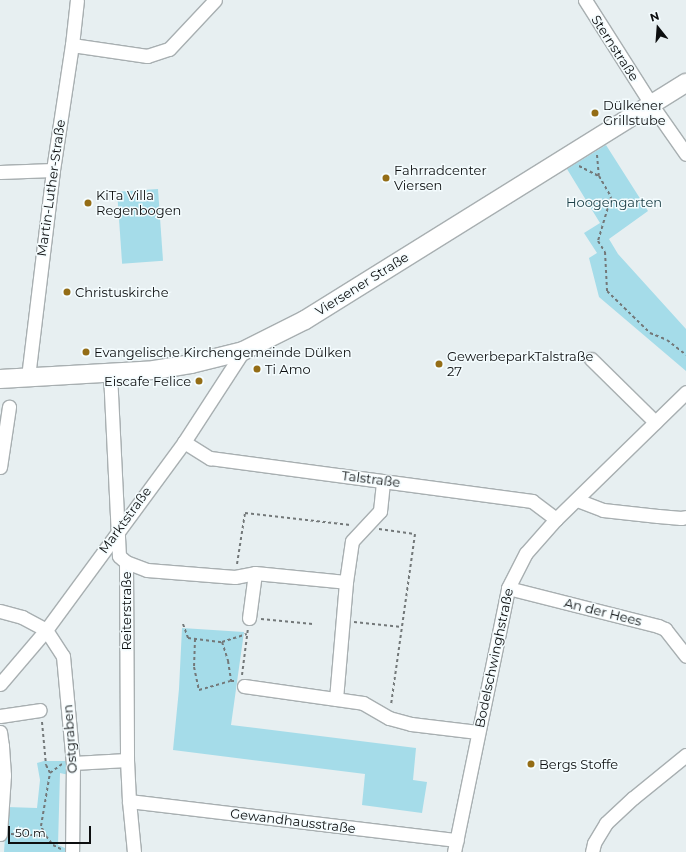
<!DOCTYPE html>
<meta charset="utf-8">
<style>
body{margin:0}
#map{position:relative;width:686px;height:852px;overflow:hidden;background:#e7eff1;font-family:Montserrat,sans-serif}
div>[style]{position:absolute}
[style*='--x']{left:calc(var(--x)*1px);top:calc(var(--y)*1px);width:calc(var(--w)*1px);rotate:calc(var(--a)*1deg)}
.green>*{inset:0;background:#a5dce9;transform-origin:0 0}
.path>*{height:2px;margin-top:-1px;transform-origin:0;background:repeating-linear-gradient(90deg,#737879 0 3px,transparent 0 6px)}
.roads{filter:drop-shadow(1px 0 #a8afb1) drop-shadow(-1px 0 #a8afb1) drop-shadow(0 1px #a8afb1) drop-shadow(0 -1px #a8afb1)}
.street>*{height:13px;margin:-6.5px;padding:0 6.5px;transform-origin:6.5px;border-radius:6.5px;background:#fff}
.secondary>*{height:18px;margin:-9px;padding:0 9px;transform-origin:9px;border-radius:9px;background:#fff}
.dots>*{width:11px;height:11px;translate:-50% -50%;box-sizing:border-box;border:2px solid #f4fcfe;border-radius:50%}
span{translate:-50% -50%;white-space:nowrap;text-align:center;line-height:1.15;-webkit-text-stroke:3px #f4fcfe;paint-order:stroke}
.street-label{font-size:13px;color:#0d0f10}
.poi-label{font-size:13px;color:#0d0f10}
.left{translate:0 -50%;text-align:left}
.right{translate:-100% -50%;text-align:right}
.park-label{font-size:13px;color:#1d4048}
.north{position:absolute;left:638px;top:8px;width:40px;height:40px;-webkit-text-stroke:3px #f4fcfe;paint-order:stroke;rotate:343deg;font-size:11px;font-weight:700;line-height:16px;text-align:center;color:#0d0f10}
.north::after{content:'';display:block;margin:auto;width:14px;height:18px;background:#0d0f10;clip-path:polygon(50% 0,100% 100%,50% 72%,0 100%)}
.scale{position:absolute;left:8px;top:826px;width:83px;height:18px;box-sizing:border-box;border:2px solid #0d0f10;border-top:0;padding-left:5px;font-size:12px;line-height:14px;white-space:nowrap;color:#0d0f10;-webkit-text-stroke:3px #f4fcfe;paint-order:stroke}
</style>
<div id="map">
<div class="green">
<i style="clip-path:polygon(606px 145px,648px 211px,609px 239px,618px 254px,686px 329px,686px 371px,599px 297px,589px 258px,597px 253px,584px 233px,600px 223px,567px 169px)"></i>
<i style="left:158px;top:189px;width:72px;height:41px;rotate:86deg"></i>
<i style="clip-path:polygon(182px 628px,244px 632px,231px 725px,416px 748px,413px 780px,427px 782px,422px 813px,362px 805px,365px 774px,173px 750px,179px 689px)"></i>
<i style="clip-path:polygon(44px 761px,69px 761px,69px 775px,60px 773px,58px 845px,65px 848px,65px 852px,4px 852px,7px 807px,37px 808px,40px 780px,37px 763px)"></i>
</div>
<div class="path">
<i style="--x:597;--y:155;--w:21;--a:85"></i>
<i style="--x:579;--y:166;--w:22;--a:27"></i>
<i style="--x:599;--y:176;--w:24;--a:60"></i>
<i style="--x:611;--y:197;--w:46;--a:106.5"></i>
<i style="--x:598;--y:241;--w:13;--a:58"></i>
<i style="--x:605;--y:252;--w:39;--a:87"></i>
<i style="--x:607;--y:291;--w:60;--a:44.3"></i>
<i style="--x:650;--y:333;--w:18;--a:22"></i>
<i style="--x:667;--y:340;--w:24;--a:38"></i>
<i style="--x:379;--y:529;--w:36;--a:8"></i>
<i style="--x:415;--y:534;--w:173;--a:98"></i>
<i style="--x:237;--y:564;--w:52;--a:-81.1"></i>
<i style="--x:245;--y:513;--w:106;--a:6.5"></i>
<i style="--x:261;--y:619;--w:52;--a:5.5"></i>
<i style="--x:354;--y:622;--w:48;--a:5.9"></i>
<i style="--x:183;--y:624;--w:15;--a:70"></i>
<i style="--x:188;--y:638;--w:34;--a:7"></i>
<i style="--x:222;--y:642;--w:20;--a:72"></i>
<i style="--x:228;--y:661;--w:20;--a:81"></i>
<i style="--x:231;--y:681;--w:3;--a:0"></i>
<i style="--x:195;--y:639;--w:28;--a:92"></i>
<i style="--x:194;--y:667;--w:24;--a:78"></i>
<i style="--x:199;--y:690;--w:33;--a:-16"></i>
<i style="--x:222;--y:642;--w:26;--a:-18"></i>
<i style="--x:242;--y:675;--w:47;--a:-82.7"></i>
<i style="--x:42;--y:722;--w:43;--a:84.7"></i>
<i style="--x:46;--y:765;--w:9;--a:63"></i>
<i style="--x:11;--y:834;--w:35;--a:3"></i>
<i style="--x:46;--y:836;--w:11;--a:52"></i>
<i style="--x:53;--y:845;--w:9;--a:27"></i>
<i style="--x:46;--y:836;--w:11;--a:-117"></i>
<i style="--x:41;--y:826;--w:54;--a:-80.4"></i>
<i style="--x:50;--y:773;--w:15;--a:-37"></i>
</div>
<div class="roads">
<div class="street">
<i style="--x:585;--y:0;--w:123;--a:57.6"></i>
<i style="--x:651;--y:104;--w:61;--a:55"></i>
<i style="--x:72;--y:45;--w:76;--a:8.3"></i>
<i style="--x:147;--y:56;--w:23;--a:-18"></i>
<i style="--x:169;--y:49;--w:67;--a:-46.8"></i>
<i style="--x:0;--y:172;--w:53;--a:-2.2"></i>
<i style="--x:591;--y:359;--w:90;--a:44.5"></i>
<i style="--x:110;--y:373;--w:183;--a:87.2"></i>
<i style="--x:119;--y:556;--w:9;--a:41"></i>
<i style="--x:126;--y:562;--w:22;--a:21"></i>
<i style="--x:147;--y:570;--w:88;--a:4.5"></i>
<i style="--x:235;--y:577;--w:20;--a:-11"></i>
<i style="--x:255;--y:573;--w:91;--a:5.6"></i>
<i style="--x:28;--y:377;--w:209;--a:-83.1"></i>
<i style="--x:53;--y:170;--w:126;--a:-81.4"></i>
<i style="--x:72;--y:45;--w:45;--a:-83.7"></i>
<i style="--x:184;--y:442;--w:31;--a:32"></i>
<i style="--x:210;--y:458;--w:325;--a:7.6"></i>
<i style="--x:532;--y:501;--w:30;--a:37"></i>
<i style="--x:0;--y:467;--w:61;--a:-81.5"></i>
<i style="--x:577;--y:500;--w:28;--a:21"></i>
<i style="--x:603;--y:510;--w:55;--a:6.2"></i>
<i style="--x:658;--y:516;--w:23;--a:5"></i>
<i style="--x:681;--y:518;--w:5;--a:-11"></i>
<i style="--x:126;--y:562;--w:198;--a:89.7"></i>
<i style="--x:127;--y:760;--w:41;--a:87.2"></i>
<i style="--x:129;--y:801;--w:51;--a:84.4"></i>
<i style="--x:508;--y:588;--w:155;--a:14.2"></i>
<i style="--x:658;--y:626;--w:8;--a:23"></i>
<i style="--x:665;--y:629;--w:34;--a:52"></i>
<i style="--x:0;--y:611;--w:23;--a:15"></i>
<i style="--x:22;--y:617;--w:27;--a:28"></i>
<i style="--x:46;--y:630;--w:31;--a:57"></i>
<i style="--x:63;--y:656;--w:107;--a:84.7"></i>
<i style="--x:73;--y:763;--w:89;--a:90.6"></i>
<i style="--x:249;--y:618;--w:45;--a:-82.4"></i>
<i style="--x:0;--y:684;--w:71;--a:-49.6"></i>
<i style="--x:46;--y:630;--w:233;--a:-53.7"></i>
<i style="--x:184;--y:442;--w:108;--a:-57"></i>
<i style="--x:244;--y:686;--w:120;--a:8.1"></i>
<i style="--x:363;--y:703;--w:30;--a:30"></i>
<i style="--x:389;--y:718;--w:23;--a:15"></i>
<i style="--x:411;--y:724;--w:67;--a:6.8"></i>
<i style="--x:336;--y:699;--w:117;--a:-85.1"></i>
<i style="--x:346;--y:582;--w:41;--a:-81.7"></i>
<i style="--x:352;--y:541;--w:41;--a:-47"></i>
<i style="--x:380;--y:511;--w:30;--a:-84"></i>
<i style="--x:0;--y:716;--w:40;--a:-8.5"></i>
<i style="--x:0;--y:732;--w:14;--a:82"></i>
<i style="--x:2;--y:746;--w:2;--a:153"></i>
<i style="--x:73;--y:763;--w:54;--a:-3.2"></i>
<i style="--x:129;--y:801;--w:330;--a:6.8"></i>
<i style="--x:0;--y:834;--w:59;--a:-86.1"></i>
<i style="--x:4;--y:775;--w:29;--a:-94"></i>
<i style="--x:454;--y:852;--w:269;--a:-78.4"></i>
<i style="--x:508;--y:588;--w:39;--a:-63"></i>
<i style="--x:526;--y:553;--w:45;--a:-48.6"></i>
<i style="--x:556;--y:519;--w:182;--a:-44.3"></i>
<i style="--x:592;--y:852;--w:9;--a:-77"></i>
<i style="--x:594;--y:843;--w:23;--a:-59"></i>
<i style="--x:606;--y:823;--w:37;--a:-43"></i>
<i style="--x:633;--y:798;--w:68;--a:-39.1"></i>
</div>
<div class="secondary">
<i style="--x:0;--y:379;--w:154;--a:-3.3"></i>
<i style="--x:154;--y:370;--w:37;--a:-9"></i>
<i style="--x:191;--y:364;--w:54;--a:-14"></i>
<i style="--x:243;--y:351;--w:69;--a:-26.6"></i>
<i style="--x:305;--y:320;--w:449;--a:-31.9"></i>
</div>
</div>
<div class="dots">
<i style="left:595px;top:113px;background:#946d16"></i>
<i style="left:386px;top:178px;background:#946d16"></i>
<i style="left:88px;top:203px;background:#946d16"></i>
<i style="left:67px;top:292px;background:#946d16"></i>
<i style="left:86px;top:352px;background:#946d16"></i>
<i style="left:439px;top:364px;background:#946d16"></i>
<i style="left:257px;top:369px;background:#946d16"></i>
<i style="left:199px;top:381px;background:#946d16"></i>
<i style="left:531px;top:764px;background:#946d16"></i>
</div>
<div class="street-label">
<span style="left:615px;top:48px;rotate:57deg">Sternstraße</span>
<span style="left:51px;top:188px;rotate:-82deg">Martin-Luther-Straße</span>
<span style="left:362px;top:284px;rotate:-32deg">Viersener Straße</span>
<span style="left:371px;top:479px;rotate:7deg">Talstraße</span>
<span style="left:125px;top:520px;rotate:-54deg">Marktstraße</span>
<span style="left:126px;top:611px;rotate:-90deg">Reiterstraße</span>
<span style="left:603px;top:612px;rotate:14deg">An der Hees</span>
<span style="left:494px;top:658px;rotate:-78deg">Bodelschwinghstraße</span>
<span style="left:70px;top:739px;rotate:-94deg">Ostgraben</span>
<span style="left:293px;top:821px;rotate:7deg">Gewandhausstraße</span>
</div>
<div class="poi-label">
<span class="left" style="left:603px;top:113px">Dülkener<br>Grillstube</span>
<span class="left" style="left:394px;top:178px">Fahrradcenter<br>Viersen</span>
<span class="left" style="left:96px;top:203px">KiTa Villa<br>Regenbogen</span>
<span class="left" style="left:75px;top:292px">Christuskirche</span>
<span class="left" style="left:94px;top:352px">Evangelische Kirchengemeinde Dülken</span>
<span class="left" style="left:447px;top:364px">GewerbeparkTalstraße<br>27</span>
<span class="left" style="left:265px;top:369px">Ti Amo</span>
<span class="right" style="left:191px;top:381px">Eiscafe Felice</span>
<span class="left" style="left:539px;top:764px">Bergs Stoffe</span>
</div>
<div class="park-label">
<span style="left:614px;top:202px">Hoogengarten</span>
</div>
<div class="north">N</div>
<div class="scale">50 m</div>
</div>
